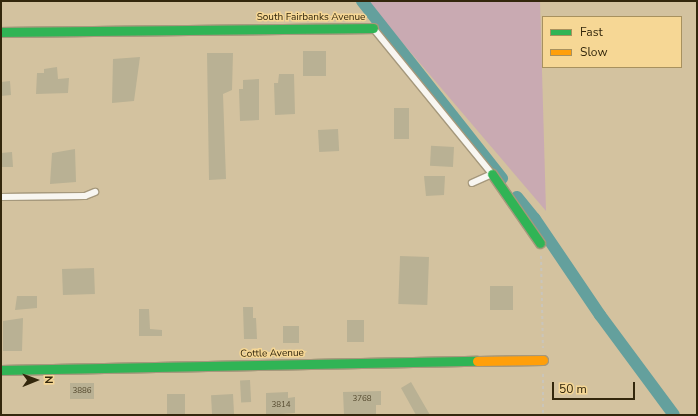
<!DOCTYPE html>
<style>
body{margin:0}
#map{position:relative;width:698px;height:416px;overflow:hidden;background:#d3c29f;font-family:"Nunito Sans",sans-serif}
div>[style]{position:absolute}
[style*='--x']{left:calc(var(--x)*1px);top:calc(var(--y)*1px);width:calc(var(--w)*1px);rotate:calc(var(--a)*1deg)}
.green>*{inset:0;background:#c9aab2}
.canal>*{height:12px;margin:-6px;padding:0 6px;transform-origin:6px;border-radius:6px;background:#64a09d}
.building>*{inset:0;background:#b9b194;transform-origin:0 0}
.path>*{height:2px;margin-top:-1px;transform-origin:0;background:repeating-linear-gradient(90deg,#cac5ba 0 3px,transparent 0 6px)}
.roads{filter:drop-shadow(1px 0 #a5987c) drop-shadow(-1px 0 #a5987c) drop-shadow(0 1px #a5987c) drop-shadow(0 -1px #a5987c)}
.lane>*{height:6px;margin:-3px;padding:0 3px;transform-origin:3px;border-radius:3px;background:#f8f6f1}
.fast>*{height:9px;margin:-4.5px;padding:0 4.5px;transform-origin:4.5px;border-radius:4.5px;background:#30b455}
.slow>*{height:9px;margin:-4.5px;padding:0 4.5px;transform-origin:4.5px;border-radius:4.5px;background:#ff9f0a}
span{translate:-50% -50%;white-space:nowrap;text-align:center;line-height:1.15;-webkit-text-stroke:3px #f6d795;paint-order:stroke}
.number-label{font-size:8px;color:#554a2f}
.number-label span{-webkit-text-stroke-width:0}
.street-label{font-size:10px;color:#33270c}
.frame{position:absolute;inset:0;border:2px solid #33270c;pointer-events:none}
.legend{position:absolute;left:542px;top:16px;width:140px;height:52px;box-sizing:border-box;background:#f6d795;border:1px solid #a8915e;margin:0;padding:5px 7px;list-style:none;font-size:12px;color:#33270c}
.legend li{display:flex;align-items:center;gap:8px;height:20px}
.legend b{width:20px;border:1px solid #a8915e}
.north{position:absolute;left:16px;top:360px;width:40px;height:40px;-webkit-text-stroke:3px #f6d795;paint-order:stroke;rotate:89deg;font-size:11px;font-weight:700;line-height:16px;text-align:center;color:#33270c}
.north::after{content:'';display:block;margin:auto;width:14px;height:18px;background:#33270c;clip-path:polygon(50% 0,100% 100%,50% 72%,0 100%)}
.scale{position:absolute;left:552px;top:382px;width:83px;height:18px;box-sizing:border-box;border:2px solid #33270c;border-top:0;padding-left:5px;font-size:12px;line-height:14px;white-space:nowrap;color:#33270c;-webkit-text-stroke:3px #f6d795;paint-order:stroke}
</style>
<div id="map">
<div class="green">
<i style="clip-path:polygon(368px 1px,540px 1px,546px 211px,395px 34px)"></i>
</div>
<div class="canal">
<i style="--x:362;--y:1;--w:226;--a:51.7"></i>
<i style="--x:517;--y:197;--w:28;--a:51"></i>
<i style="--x:535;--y:219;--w:116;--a:55.9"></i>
<i style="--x:600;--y:315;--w:124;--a:53.5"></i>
</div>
<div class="building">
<i style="left:326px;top:51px;width:25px;height:23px;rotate:90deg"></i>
<i style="clip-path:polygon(207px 53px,233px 53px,232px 90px,223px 94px,226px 179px,209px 180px)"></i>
<i style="clip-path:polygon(140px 57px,134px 101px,112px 103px,113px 59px)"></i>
<i style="clip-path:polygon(57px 67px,58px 79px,69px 78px,68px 93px,36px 94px,37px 73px,44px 73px,44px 69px)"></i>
<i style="clip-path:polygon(279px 74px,294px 74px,295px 114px,275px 115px,274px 83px,278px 83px)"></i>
<i style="clip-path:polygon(259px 79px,259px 120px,240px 121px,239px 89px,243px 89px,243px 80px)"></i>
<i style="clip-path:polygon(10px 81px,11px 95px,1px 96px,1px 82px)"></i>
<i style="left:394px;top:108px;width:15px;height:31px"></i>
<i style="left:338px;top:129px;width:22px;height:20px;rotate:87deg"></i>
<i style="left:454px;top:147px;width:20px;height:23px;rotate:93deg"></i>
<i style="clip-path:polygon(75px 149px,76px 182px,50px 184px,52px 153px)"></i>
<i style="clip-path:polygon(12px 152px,13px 167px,1px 167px,1px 153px)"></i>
<i style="clip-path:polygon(424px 176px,445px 176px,444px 195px,426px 196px)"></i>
<i style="left:400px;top:256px;width:29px;height:48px;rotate:2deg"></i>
<i style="left:94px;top:268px;width:26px;height:32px;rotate:88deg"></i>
<i style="left:490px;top:286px;width:23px;height:24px"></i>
<i style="clip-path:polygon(17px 296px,37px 296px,37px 308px,15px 310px)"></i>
<i style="clip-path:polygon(243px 307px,253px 307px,253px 318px,256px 318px,257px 339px,244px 339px)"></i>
<i style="clip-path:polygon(139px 309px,149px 309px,150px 329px,162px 330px,162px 336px,139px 336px)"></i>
<i style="clip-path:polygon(23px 318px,22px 351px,3px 351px,3px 321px)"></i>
<i style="left:347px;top:320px;width:17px;height:22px"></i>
<i style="left:283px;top:326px;width:16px;height:17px"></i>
<i style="left:250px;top:380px;width:22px;height:10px;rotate:87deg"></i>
<i style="clip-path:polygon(411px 382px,430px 415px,416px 415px,401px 388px)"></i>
<i style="left:70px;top:383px;width:24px;height:16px"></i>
<i style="clip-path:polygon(381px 391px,381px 405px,376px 405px,376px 414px,344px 415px,343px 392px)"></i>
<i style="clip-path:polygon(288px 392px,288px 398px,295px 397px,295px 413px,266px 415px,266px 393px)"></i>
<i style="left:167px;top:394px;width:18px;height:21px"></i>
<i style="left:233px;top:394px;width:21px;height:22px;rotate:87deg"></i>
</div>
<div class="path">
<i style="--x:541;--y:256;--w:92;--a:88.8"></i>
<i style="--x:543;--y:374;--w:41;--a:90"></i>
</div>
<div class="roads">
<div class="lane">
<i style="--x:373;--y:28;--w:188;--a:50.8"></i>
<i style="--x:492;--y:174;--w:22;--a:156"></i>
<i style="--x:1;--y:197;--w:84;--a:-0.7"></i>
<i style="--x:85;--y:196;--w:11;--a:-22"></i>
</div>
<div class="fast">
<i style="--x:1;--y:32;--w:372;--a:-0.6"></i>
<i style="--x:492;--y:174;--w:84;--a:55.2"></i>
<i style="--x:1;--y:370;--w:476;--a:-1.1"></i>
</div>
<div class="slow">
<i style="--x:477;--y:361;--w:66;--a:-0.9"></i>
</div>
</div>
<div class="number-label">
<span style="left:82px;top:391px">3886</span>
<span style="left:362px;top:399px">3768</span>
<span style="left:281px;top:405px">3814</span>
</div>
<div class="street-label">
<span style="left:311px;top:18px">South Fairbanks Avenue</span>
<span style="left:272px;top:354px;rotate:-1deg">Cottle Avenue</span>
</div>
<div class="frame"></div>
<ul class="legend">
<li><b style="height:5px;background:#30b455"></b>Fast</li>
<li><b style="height:5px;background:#ff9f0a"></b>Slow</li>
</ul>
<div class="north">N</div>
<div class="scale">50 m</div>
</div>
